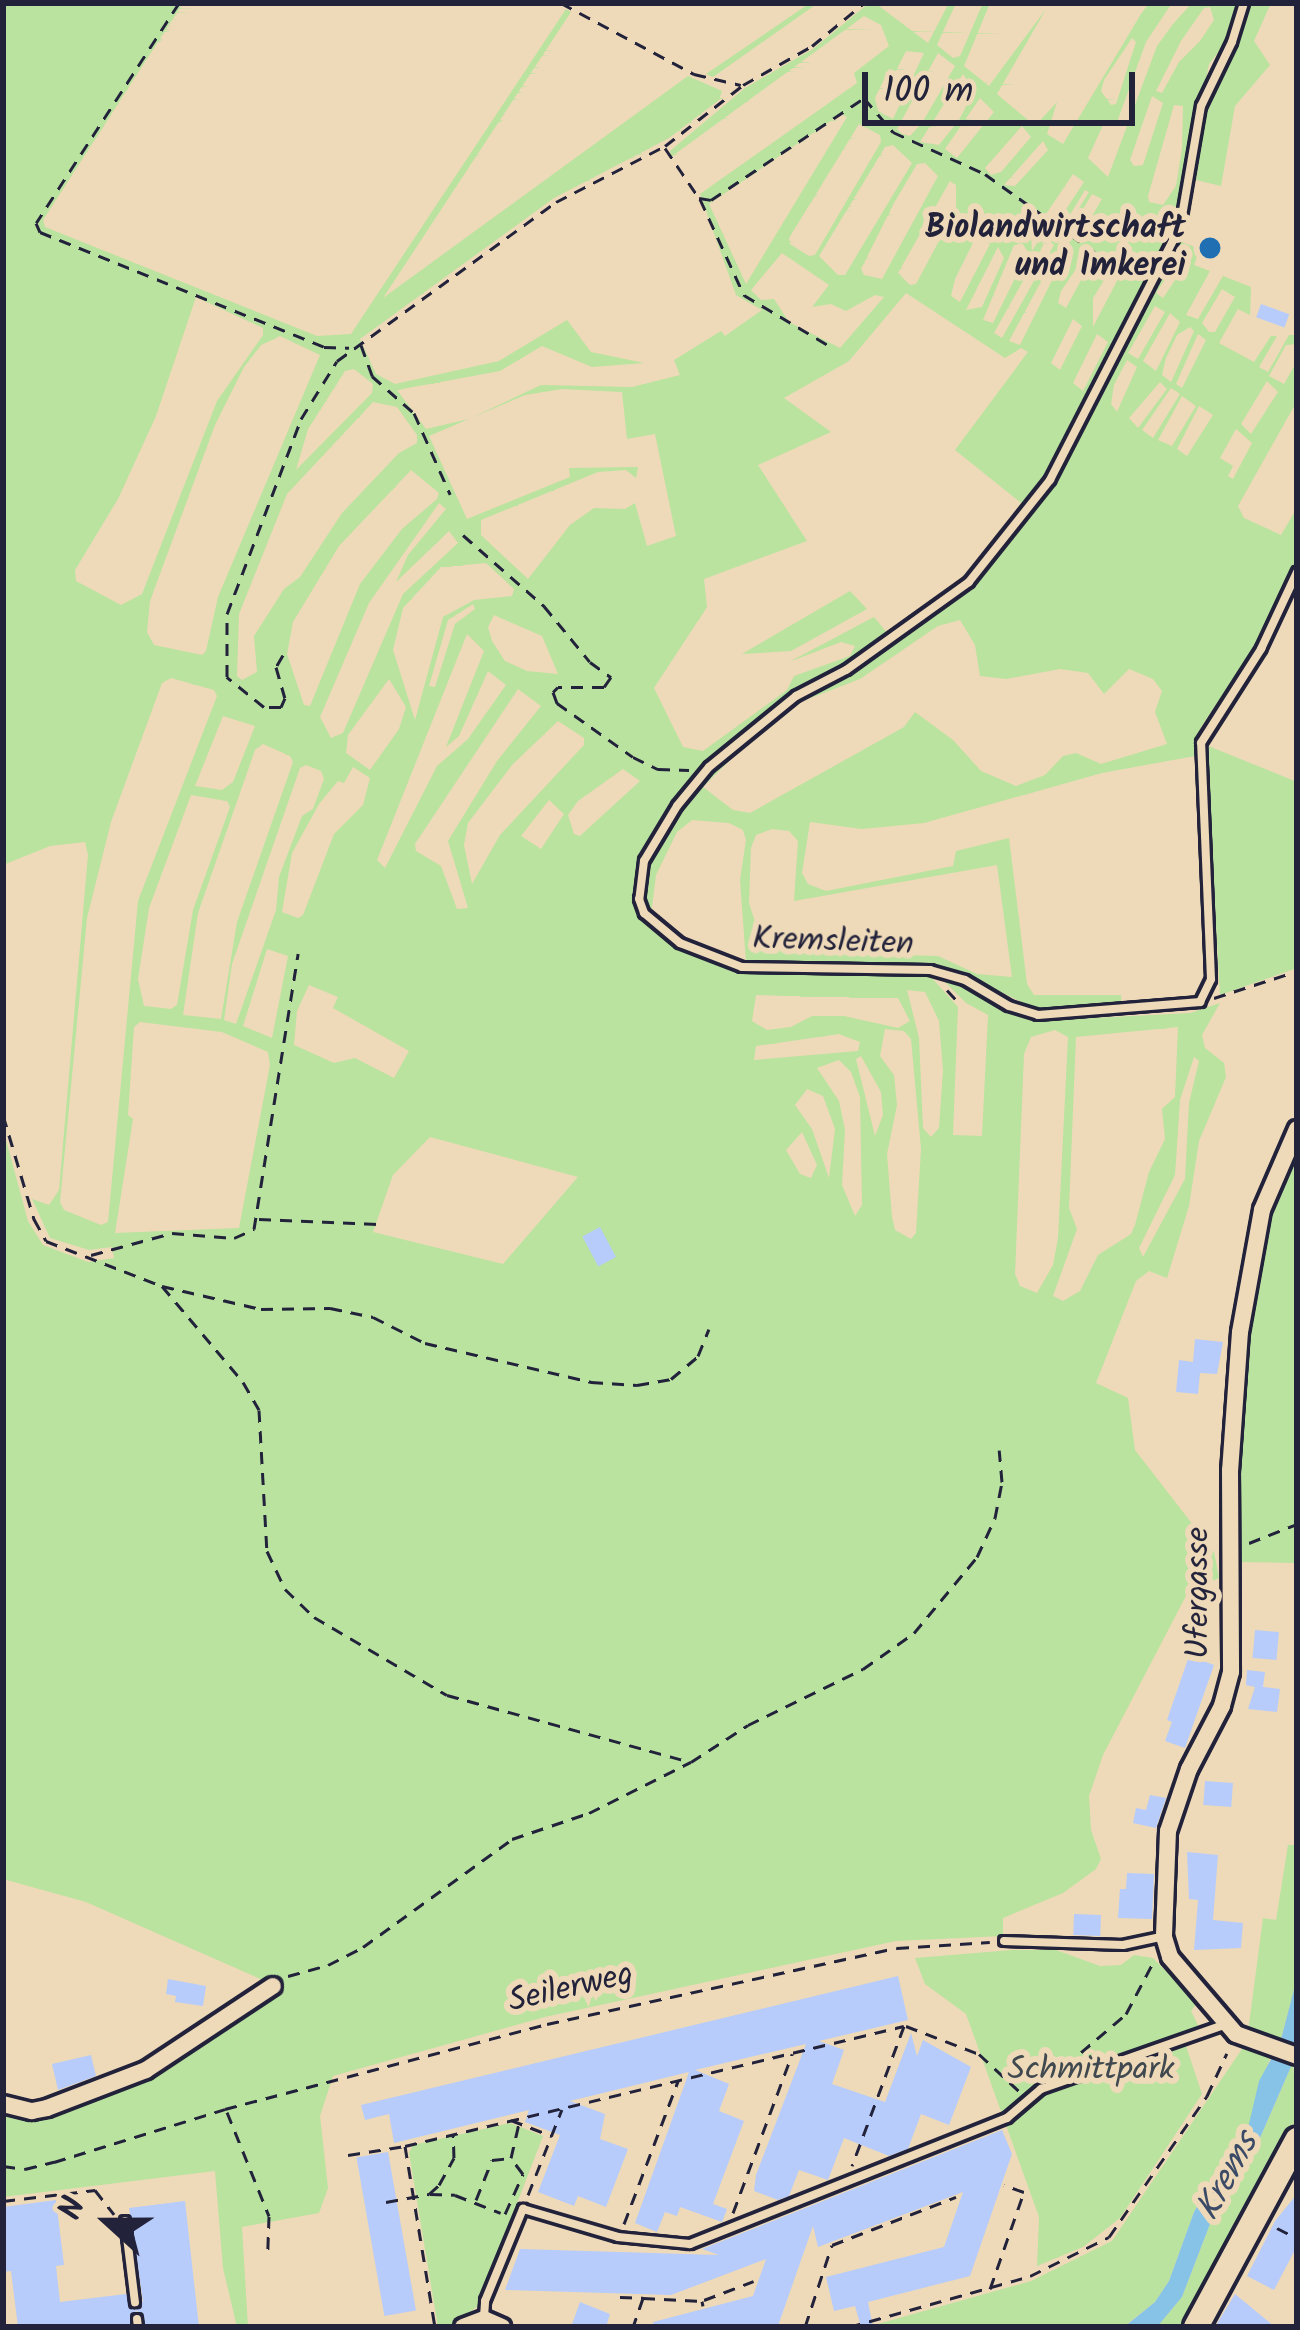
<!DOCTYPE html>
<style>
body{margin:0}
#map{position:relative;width:1300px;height:2330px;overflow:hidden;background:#eedab8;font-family:Kalam,sans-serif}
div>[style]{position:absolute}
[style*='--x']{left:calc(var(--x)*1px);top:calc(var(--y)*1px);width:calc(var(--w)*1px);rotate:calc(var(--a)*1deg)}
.green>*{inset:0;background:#b9e39f}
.water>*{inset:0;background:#87c3e7}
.building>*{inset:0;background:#b7ccfb;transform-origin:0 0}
.path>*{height:3px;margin-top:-1.5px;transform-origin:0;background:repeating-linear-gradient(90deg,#22223b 0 12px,transparent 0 21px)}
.roads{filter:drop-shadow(3px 0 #22223b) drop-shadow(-3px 0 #22223b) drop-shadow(0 3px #22223b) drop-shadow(0 -3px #22223b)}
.service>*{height:8px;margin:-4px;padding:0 4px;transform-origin:4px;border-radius:4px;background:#eedab8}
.minor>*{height:16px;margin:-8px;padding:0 8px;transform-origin:8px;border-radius:8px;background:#eedab8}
.secondary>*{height:24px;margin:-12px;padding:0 12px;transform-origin:12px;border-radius:12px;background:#eedab8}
.dots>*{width:33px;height:33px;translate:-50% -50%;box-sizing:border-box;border:6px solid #eedab8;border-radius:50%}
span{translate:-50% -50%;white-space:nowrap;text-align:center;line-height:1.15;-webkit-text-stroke:12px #eedab8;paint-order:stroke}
.poi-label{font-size:33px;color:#22223b;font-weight:700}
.right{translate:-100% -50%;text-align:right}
.street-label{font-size:33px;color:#22223b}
.park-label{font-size:33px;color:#40494f}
.water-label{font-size:36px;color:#3b4a66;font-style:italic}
.frame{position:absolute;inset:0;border:6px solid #22223b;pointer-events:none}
.north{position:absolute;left:48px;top:2162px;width:120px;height:120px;-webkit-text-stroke:9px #eedab8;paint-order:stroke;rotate:291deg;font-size:33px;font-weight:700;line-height:48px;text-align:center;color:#22223b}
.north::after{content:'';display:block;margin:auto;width:42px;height:54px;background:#22223b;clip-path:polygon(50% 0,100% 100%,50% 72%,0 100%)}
.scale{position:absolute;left:862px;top:72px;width:273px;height:54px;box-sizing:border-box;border:6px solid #22223b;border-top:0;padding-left:15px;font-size:36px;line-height:42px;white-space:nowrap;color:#22223b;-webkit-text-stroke:9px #eedab8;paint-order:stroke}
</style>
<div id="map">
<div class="green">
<i style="clip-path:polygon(evenodd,3px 3px,183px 3px,43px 220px,45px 227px,317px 336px,351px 334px,566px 9px,571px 12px,383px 298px,688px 76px,722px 91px,719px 100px,669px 138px,554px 198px,360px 339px,376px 374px,395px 384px,499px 361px,567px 320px,591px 352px,644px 363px,592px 367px,542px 346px,500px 371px,397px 390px,426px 429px,469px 419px,541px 385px,632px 387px,680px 375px,674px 360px,721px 331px,725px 336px,762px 310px,736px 295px,700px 194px,857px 83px,854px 73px,889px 46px,881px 25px,864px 16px,671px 157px,670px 151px,745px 88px,813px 49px,869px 3px,895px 3px,879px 6px,928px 43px,949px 3px,956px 3px,937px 45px,953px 58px,960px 56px,983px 3px,990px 3px,964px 66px,989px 86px,1046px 9px,997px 94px,1035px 126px,1057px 102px,1047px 134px,1063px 144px,1141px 14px,1149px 3px,1172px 3px,1146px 42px,1116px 125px,1103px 125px,1088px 158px,1108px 177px,1157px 46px,1173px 24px,1192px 3px,1239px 3px,1228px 40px,1209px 64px,1176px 227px,1061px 452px,1025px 506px,955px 450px,1028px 352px,1021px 348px,1005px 358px,906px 293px,849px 361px,784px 398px,831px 432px,758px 465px,807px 541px,704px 579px,707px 607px,654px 688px,683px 747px,703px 751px,787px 690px,794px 676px,850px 656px,855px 646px,841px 642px,789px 662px,874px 617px,888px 634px,844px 666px,793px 692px,706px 762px,652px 832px,634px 881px,639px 916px,652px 930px,741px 971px,931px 977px,958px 1007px,953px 1135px,982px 1136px,988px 1015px,966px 1003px,938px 975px,1037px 1021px,1190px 1013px,1220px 1003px,1202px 1035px,1205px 1048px,1224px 1063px,1226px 1077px,1199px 1141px,1189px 1206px,1167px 1278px,1149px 1271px,1136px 1281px,1096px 1383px,1128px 1398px,1135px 1450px,1214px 1552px,1219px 1578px,1188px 1592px,1103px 1755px,1089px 1796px,1091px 1830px,1101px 1859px,1096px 1869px,1063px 1893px,1003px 1918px,1003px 1936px,896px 1941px,817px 1958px,545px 2017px,333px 2076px,320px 2116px,328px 2188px,319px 2213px,242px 2227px,248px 2327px,237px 2327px,223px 2268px,215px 2171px,3px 2197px,3px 2112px,49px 2117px,153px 2079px,277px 1997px,265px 1981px,86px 1902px,3px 1879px,3px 1129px,28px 1221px,43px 1245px,88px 1262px,114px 1258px,112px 1247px,89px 1250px,50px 1238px,32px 1199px,49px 1205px,59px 1190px,88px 855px,85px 842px,50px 846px,3px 865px,3px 3px,1210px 7px,1214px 20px,1200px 41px,1179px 62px,1162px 93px,1156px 91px,1181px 41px,1204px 8px,1210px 7px,3px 3px,1132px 38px,1136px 42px,1116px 104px,1111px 105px,1101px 91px,1104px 80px,1132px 38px,3px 3px,906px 51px,924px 53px,893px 119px,878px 111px,875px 98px,889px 69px,896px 71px,906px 51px,3px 3px,938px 53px,955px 66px,922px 123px,910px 136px,902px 134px,897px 129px,938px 53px,3px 3px,963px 74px,974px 91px,959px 120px,939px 145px,920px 142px,963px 74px,3px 3px,1152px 96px,1163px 103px,1143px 165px,1134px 166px,1130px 160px,1152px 96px,3px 3px,980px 98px,994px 112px,957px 158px,945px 149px,980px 98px,3px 3px,1174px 105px,1183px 106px,1182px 148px,1176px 186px,1163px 205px,1149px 202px,1148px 196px,1174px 105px,3px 3px,841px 114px,847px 117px,746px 284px,709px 204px,841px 114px,3px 3px,859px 124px,880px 135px,881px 142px,815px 255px,809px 256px,790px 244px,789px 238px,859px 124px,3px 3px,1022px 126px,1031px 137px,1001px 172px,991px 175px,985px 168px,1022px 126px,3px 3px,1043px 141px,1048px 150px,1015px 186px,1004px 185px,1043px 141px,3px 3px,893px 145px,912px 163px,845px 275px,838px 275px,819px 256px,885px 147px,893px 145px,3px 3px,925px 163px,938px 176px,882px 279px,864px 275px,861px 269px,894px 203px,917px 164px,925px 163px,3px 3px,1073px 174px,1084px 182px,1057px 223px,1046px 214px,1073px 174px,3px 3px,950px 181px,956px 185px,956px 209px,916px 284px,910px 285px,898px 273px,950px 181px,3px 3px,1085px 190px,1089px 192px,1071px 221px,1075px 223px,1092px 194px,1102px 199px,1081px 235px,1075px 235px,1065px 223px,1085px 190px,3px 3px,977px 235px,990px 244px,960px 302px,951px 296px,955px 279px,977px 235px,3px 3px,1047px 238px,1054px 245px,1002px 338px,994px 333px,1047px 238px,3px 3px,1022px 243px,1028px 252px,993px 323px,983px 320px,1014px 245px,1022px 243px,3px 3px,998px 247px,1004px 258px,982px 307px,966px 310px,998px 247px,3px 3px,782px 253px,829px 285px,812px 307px,831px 304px,846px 311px,875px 295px,884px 297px,840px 348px,789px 322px,774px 299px,761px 300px,751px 290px,782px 253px,3px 3px,1087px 253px,1093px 258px,1066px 308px,1058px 303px,1061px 291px,1087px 253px,3px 3px,1056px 254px,1063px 258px,1020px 345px,1009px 341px,1056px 254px,3px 3px,1111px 269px,1118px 279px,1093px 327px,1093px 298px,1111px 269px,3px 3px,196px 297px,263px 328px,263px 335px,217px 401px,142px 594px,121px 605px,76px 581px,75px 570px,118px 499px,156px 416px,196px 297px,3px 3px,1073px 319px,1082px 326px,1060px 370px,1051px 363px,1073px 319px,3px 3px,1097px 334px,1108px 342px,1083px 391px,1073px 383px,1097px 334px,3px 3px,280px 336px,320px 355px,218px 597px,206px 651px,202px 655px,154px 645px,147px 632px,150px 601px,215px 425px,244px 367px,261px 345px,280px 336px,3px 3px,354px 369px,373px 384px,372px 393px,296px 470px,308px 429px,345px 371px,354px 369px,3px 3px,562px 389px,622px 392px,627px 439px,655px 434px,676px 536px,647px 546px,635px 503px,625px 509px,594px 508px,570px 525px,528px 579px,481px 535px,481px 520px,598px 472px,626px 470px,636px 478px,638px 467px,569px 468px,570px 477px,467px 519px,429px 436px,525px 395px,562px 389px,3px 3px,373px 402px,397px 407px,417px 435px,417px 443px,399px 453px,342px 513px,300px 577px,284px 589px,254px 636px,257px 672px,242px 680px,237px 676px,239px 614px,287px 494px,373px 402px,3px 3px,411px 470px,439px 493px,437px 499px,402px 529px,360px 584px,310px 706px,304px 705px,287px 654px,293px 622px,339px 546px,411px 470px,3px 3px,439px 503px,446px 509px,408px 555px,396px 582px,449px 531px,458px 543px,403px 594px,343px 733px,331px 738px,320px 717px,369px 603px,439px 503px,3px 3px,486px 563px,514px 589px,512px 596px,474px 600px,443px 617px,415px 720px,393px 650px,403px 608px,441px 567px,486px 563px,3px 3px,473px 604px,475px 609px,455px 624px,435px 687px,429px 686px,448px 620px,473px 604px,3px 3px,494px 615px,542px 636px,558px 674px,527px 671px,505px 661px,492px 641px,488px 627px,494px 615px,3px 3px,467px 634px,484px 651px,446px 747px,459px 736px,488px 671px,506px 685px,468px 739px,437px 766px,385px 868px,377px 860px,467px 634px,3px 3px,171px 678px,214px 690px,217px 696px,138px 901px,108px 1222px,101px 1225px,64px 1210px,60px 1202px,87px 918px,111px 822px,162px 683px,171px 678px,3px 3px,389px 679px,406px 707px,399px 729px,370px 770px,346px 753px,348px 735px,389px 679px,3px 3px,518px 689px,541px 706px,497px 761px,448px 841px,468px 908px,457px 909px,441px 866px,416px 851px,415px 844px,518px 689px,3px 3px,223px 716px,255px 726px,233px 782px,222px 790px,195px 786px,223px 716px,3px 3px,558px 721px,584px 738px,584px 745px,500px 835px,472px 884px,464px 845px,468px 823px,512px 765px,558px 721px,3px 3px,263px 744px,290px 756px,293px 762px,237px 922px,221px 1019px,183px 1015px,198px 913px,255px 750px,263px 744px,3px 3px,306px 765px,321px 771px,324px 779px,313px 809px,302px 816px,279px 877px,276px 910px,236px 1024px,224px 1020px,232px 964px,300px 768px,306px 765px,3px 3px,353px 767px,370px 778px,363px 805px,334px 834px,303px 915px,298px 918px,282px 912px,292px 853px,319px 804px,338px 781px,344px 783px,353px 767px,3px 3px,623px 769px,640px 781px,580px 836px,574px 834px,568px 815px,578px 801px,623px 769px,3px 3px,191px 795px,227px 801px,230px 807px,193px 910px,177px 1005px,171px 1009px,144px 1006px,138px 979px,149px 908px,191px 795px,3px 3px,549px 800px,564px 814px,541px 849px,521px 836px,549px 800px,3px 3px,267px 949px,288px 956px,272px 1038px,243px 1026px,267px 949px,3px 3px,309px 985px,338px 997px,333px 1008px,409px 1051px,394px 1078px,355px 1058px,334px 1063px,294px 1045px,297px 1011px,309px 985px,3px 3px,907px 990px,925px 992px,939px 1021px,943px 1070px,939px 1128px,931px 1137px,923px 1128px,919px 1038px,907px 990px,3px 3px,756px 995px,898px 998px,910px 1021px,898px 1028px,844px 1016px,812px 1016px,791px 1027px,767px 1030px,752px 1021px,756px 995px,3px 3px,140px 1022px,222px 1032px,268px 1052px,270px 1065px,239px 1228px,115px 1233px,133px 1119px,128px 1115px,134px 1027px,140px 1022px,3px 3px,1178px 1027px,1175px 1097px,1162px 1109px,1165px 1139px,1149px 1172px,1135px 1225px,1131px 1234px,1098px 1255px,1080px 1291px,1063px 1301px,1053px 1296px,1077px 1229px,1069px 1208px,1076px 1037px,1178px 1027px,3px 3px,885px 1029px,904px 1031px,911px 1039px,921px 1149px,916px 1233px,911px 1239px,895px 1230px,892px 1217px,887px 1154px,897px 1105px,894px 1075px,880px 1056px,885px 1029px,3px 3px,1055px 1030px,1068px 1037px,1058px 1238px,1053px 1265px,1037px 1293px,1020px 1286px,1015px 1274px,1024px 1054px,1031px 1037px,1055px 1030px,3px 3px,839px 1034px,860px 1042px,858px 1051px,754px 1060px,756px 1046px,839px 1034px,3px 3px,861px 1056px,881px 1092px,883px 1115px,875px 1136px,856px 1059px,861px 1056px,3px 3px,1194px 1057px,1199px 1061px,1189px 1103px,1185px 1179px,1143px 1257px,1139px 1248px,1175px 1175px,1180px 1100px,1194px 1057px,3px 3px,839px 1060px,851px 1072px,860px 1097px,862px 1205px,855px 1216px,842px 1185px,845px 1130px,839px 1101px,817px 1068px,839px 1060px,3px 3px,807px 1089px,823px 1096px,835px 1129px,829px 1178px,812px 1129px,795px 1105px,807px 1089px,3px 3px,802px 1132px,817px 1165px,811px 1178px,800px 1174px,786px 1150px,802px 1132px,3px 3px,430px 1137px,578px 1177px,577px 1178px,503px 1264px,373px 1232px,393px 1175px,430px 1137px)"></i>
<i style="clip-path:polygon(810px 3px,818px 3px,713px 77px,706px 74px)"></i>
<i style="clip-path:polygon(1249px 3px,1271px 3px,1254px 41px,1270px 65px,1235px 106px,1221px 186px,1196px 180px,1206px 108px,1237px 45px)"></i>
<i style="clip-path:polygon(evenodd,1179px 241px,1200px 249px,1194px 265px,1210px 271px,1186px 315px,1198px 319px,1223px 276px,1251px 287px,1250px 315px,1238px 309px,1219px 343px,1254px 362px,1271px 336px,1277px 336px,1259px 367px,1268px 372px,1289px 335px,1297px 335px,1297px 344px,1286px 345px,1269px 376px,1284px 384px,1297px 361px,1297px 401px,1238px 506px,1244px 518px,1281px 535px,1297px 508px,1297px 559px,1255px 646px,1201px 727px,1195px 756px,1102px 773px,924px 823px,862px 829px,810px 822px,802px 873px,808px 884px,826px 891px,953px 866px,956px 851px,1009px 838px,1027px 984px,1034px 995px,1121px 995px,1122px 1007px,1038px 1010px,966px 975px,930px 966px,746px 962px,740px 880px,746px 840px,743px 830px,729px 823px,692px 820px,677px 832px,656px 875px,651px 915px,644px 899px,649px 863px,681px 808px,712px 770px,798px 699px,848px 673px,949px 602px,1004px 549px,1070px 457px,1128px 329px,1179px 241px,1185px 249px,1192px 255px,1163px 298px,1156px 293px,1185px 249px,1179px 241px,1222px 289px,1235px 297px,1215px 332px,1209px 332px,1202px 323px,1222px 289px,1179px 241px,1155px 306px,1165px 312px,1138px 359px,1128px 353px,1155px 306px,1179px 241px,1170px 313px,1180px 322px,1156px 371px,1143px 361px,1170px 313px,1179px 241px,1190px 327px,1194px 331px,1171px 382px,1162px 375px,1166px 358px,1177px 335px,1190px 327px,1179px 241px,1198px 334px,1206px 340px,1182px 388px,1176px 384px,1198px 334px,1179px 241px,1127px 360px,1137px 367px,1117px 412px,1111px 404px,1114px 385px,1127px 360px,1179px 241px,1267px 381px,1278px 392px,1251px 434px,1241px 424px,1267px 381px,1179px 241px,1160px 382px,1167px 389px,1138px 428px,1129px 418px,1160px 382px,1179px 241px,1171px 388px,1180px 394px,1153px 438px,1142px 430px,1171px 388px,1179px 241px,1182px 396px,1196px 406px,1172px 446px,1158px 440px,1182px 396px,1179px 241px,1199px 406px,1213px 415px,1187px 456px,1177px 449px,1199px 406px,1179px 241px,1236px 429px,1252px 443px,1233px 479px,1228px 476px,1233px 466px,1220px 458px,1236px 429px,1179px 241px,960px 620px,975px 645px,980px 676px,1006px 679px,1060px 669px,1088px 673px,1104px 694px,1129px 669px,1153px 679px,1162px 691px,1155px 712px,1167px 744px,1101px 764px,1076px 753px,1063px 756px,1045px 775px,1016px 786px,981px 771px,953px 740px,915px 712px,904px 727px,750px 813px,733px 810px,703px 787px,744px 746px,803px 701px,860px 679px,938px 626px,960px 620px,1179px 241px,772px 829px,789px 831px,798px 841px,794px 901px,997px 865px,1012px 977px,977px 974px,938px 956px,900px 955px,872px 943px,773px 950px,762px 944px,749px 903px,751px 848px,756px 835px,772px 829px)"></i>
<i style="clip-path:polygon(850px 591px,867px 609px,791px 651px,742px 654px)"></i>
<i style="clip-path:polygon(1206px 745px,1297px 782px,1297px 968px,1220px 995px)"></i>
<i style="clip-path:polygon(1297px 1145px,1297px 1563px,1236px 1562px,1236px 1471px,1247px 1333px,1269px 1211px)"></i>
<i style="clip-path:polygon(1297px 1831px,1297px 1978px,1280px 2043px,1248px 2032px,1263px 1918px,1276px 1920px,1288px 1845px,1295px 1845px)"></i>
<i style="clip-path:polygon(1012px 1950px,1056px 1950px,1100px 1966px,1121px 1965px,1134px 1955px,1153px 1958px,1197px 2003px,1191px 2011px,1199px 2027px,1182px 2034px,1202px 2094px,1120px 2218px,1083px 2247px,1037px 2266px,1039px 2217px,966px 2014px,925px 1984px,915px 1958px)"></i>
<i style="clip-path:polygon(1244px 2046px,1271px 2055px,1248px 2128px,1238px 2135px,1194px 2212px,1169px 2281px,1155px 2302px,1123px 2327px,867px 2327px,1031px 2281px,1112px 2241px)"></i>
<i style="clip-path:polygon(1293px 2062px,1297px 2116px,1280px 2153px,1184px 2327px,1157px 2327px,1182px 2297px,1215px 2211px,1260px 2138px)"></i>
<i style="clip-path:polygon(510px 2123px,543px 2136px,477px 2307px,447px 2327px,438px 2327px,409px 2153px,413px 2145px)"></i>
</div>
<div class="water">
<i style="clip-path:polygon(1297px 1978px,1293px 2062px,1260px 2138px,1215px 2211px,1182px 2297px,1157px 2327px,1124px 2327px,1155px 2302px,1169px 2281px,1194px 2212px,1238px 2135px,1248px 2128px,1259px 2081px,1280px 2043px)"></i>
</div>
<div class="building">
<i style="left:1208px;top:234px;width:15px;height:25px;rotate:20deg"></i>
<i style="left:1261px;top:304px;width:30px;height:14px;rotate:20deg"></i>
<i style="left:600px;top:1227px;width:34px;height:20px;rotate:62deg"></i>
<i style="clip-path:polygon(1195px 1339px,1223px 1342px,1217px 1374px,1200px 1373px,1198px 1394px,1176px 1392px,1179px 1360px,1193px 1362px)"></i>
<i style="left:1255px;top:1630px;width:24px;height:28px;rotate:5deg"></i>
<i style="clip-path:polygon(1189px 1656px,1214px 1665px,1185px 1748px,1165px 1741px,1172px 1722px,1167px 1720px)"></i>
<i style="clip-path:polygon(1247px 1670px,1265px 1672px,1263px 1687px,1280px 1689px,1277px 1712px,1248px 1709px,1255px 1687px,1246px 1685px)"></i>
<i style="left:1205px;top:1781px;width:28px;height:24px;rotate:4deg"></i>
<i style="clip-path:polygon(1150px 1795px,1166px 1798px,1156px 1828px,1133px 1823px,1136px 1808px,1146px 1810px)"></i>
<i style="clip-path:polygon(1187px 1852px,1218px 1855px,1213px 1920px,1243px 1923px,1241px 1948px,1194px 1950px,1198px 1900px,1189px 1899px)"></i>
<i style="clip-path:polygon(1127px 1873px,1154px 1874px,1152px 1919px,1118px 1918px,1120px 1889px,1126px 1889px)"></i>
<i style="left:1074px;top:1914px;width:27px;height:21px;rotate:2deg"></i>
<i style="clip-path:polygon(898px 1976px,908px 2020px,819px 2041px,844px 2050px,832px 2084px,885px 2102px,911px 2033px,917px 2056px,923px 2040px,971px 2067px,949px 2125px,921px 2114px,908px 2149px,889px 2156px,844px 2138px,828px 2180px,799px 2170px,789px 2196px,778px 2200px,754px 2191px,756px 2175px,806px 2044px,695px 2070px,729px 2084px,719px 2111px,744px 2121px,713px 2204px,727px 2209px,722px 2222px,680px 2207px,677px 2216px,665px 2212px,657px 2232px,635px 2223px,689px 2072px,570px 2101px,605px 2114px,600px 2139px,628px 2149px,606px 2207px,578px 2196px,574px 2206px,538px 2192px,560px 2135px,525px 2122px,529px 2110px,394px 2143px,389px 2114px,365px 2120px,361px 2105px)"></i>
<i style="clip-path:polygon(168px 1979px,206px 1986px,203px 2006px,175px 2002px,176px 1996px,166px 1994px)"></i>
<i style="clip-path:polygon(91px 2055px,96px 2076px,58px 2090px,52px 2064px)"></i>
<i style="clip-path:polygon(1002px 2130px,1012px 2154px,970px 2276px,868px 2302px,873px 2327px,861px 2327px,855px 2306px,834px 2311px,826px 2277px,944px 2247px,963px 2192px,818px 2247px,813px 2226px,778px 2326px,773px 2327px,654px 2327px,653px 2322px,753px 2296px,766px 2259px,671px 2295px,505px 2290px,520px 2249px,719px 2255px,702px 2249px)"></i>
<i style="left:388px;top:2152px;width:161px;height:32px;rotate:80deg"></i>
<i style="clip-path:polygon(1297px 2194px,1297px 2246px,1274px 2290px,1247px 2276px,1275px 2221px)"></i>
<i style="clip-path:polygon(56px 2200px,64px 2265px,56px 2266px,60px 2302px,126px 2294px,135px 2310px,143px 2301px,129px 2208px,185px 2201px,199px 2327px,146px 2327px,137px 2311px,130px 2315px,130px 2327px,18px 2327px,11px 2271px,3px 2272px,3px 2207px)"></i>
<i style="clip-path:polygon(1235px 2294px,1275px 2327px,1215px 2327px)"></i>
<i style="clip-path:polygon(580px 2302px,610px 2314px,606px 2327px,571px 2327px)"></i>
</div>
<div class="path">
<i style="--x:179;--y:3;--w:262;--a:123"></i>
<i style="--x:36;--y:223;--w:10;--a:66"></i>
<i style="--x:40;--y:232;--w:306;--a:22"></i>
<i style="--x:324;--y:347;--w:25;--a:2"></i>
<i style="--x:561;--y:3;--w:151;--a:28.1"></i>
<i style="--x:694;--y:74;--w:48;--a:13.2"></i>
<i style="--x:665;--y:148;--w:60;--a:55.8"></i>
<i style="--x:699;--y:198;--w:12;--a:9"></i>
<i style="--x:711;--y:200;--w:184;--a:-33.7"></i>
<i style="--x:864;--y:98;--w:45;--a:49.5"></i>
<i style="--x:893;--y:132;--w:101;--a:24.5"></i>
<i style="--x:985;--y:174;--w:184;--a:35.5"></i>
<i style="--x:700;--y:199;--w:106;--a:65.4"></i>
<i style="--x:744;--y:295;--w:104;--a:30.8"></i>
<i style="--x:361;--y:345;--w:33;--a:70"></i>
<i style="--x:372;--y:376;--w:56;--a:41.4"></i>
<i style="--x:414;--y:413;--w:89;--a:66"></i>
<i style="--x:463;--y:535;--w:108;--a:41.2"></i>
<i style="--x:544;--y:606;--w:72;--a:50.6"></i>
<i style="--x:590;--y:662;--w:26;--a:36"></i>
<i style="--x:611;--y:677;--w:12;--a:125"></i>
<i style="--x:604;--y:687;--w:46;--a:180"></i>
<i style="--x:558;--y:687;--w:7;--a:135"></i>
<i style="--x:553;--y:692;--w:12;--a:70"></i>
<i style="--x:557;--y:703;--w:93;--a:35.4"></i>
<i style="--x:633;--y:757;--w:28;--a:26"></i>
<i style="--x:658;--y:769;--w:31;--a:2"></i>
<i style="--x:283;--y:655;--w:14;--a:120"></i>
<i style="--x:276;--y:667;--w:32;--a:74"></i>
<i style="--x:285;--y:698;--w:10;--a:114"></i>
<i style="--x:281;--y:707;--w:17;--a:180"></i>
<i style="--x:264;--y:707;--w:48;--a:-141"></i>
<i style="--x:227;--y:677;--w:63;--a:-90"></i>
<i style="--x:227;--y:614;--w:209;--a:-69.2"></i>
<i style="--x:301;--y:419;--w:68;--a:-58.2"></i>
<i style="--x:337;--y:361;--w:271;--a:-36"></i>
<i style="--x:556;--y:202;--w:123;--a:-27.2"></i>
<i style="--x:665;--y:146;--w:99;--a:-38"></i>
<i style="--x:743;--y:85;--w:79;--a:-29.5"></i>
<i style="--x:812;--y:46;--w:67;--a:-39.6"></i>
<i style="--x:947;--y:990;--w:18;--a:47"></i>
<i style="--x:1214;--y:998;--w:87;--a:-18"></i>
<i style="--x:3;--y:1115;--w:109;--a:73.4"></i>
<i style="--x:34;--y:1219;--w:25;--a:61"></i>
<i style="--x:46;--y:1241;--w:124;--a:21.2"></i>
<i style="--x:162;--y:1286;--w:102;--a:13.1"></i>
<i style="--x:261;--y:1309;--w:69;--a:-0.8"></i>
<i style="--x:330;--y:1308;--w:44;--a:11.8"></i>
<i style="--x:373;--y:1317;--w:58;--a:26.6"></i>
<i style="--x:425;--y:1343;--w:171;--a:13.2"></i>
<i style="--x:591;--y:1382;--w:46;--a:3.7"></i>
<i style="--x:637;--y:1385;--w:35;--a:-10"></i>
<i style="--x:671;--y:1379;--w:35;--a:-40"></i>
<i style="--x:698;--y:1356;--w:29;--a:-68"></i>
<i style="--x:259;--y:1219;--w:119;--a:2.4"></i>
<i style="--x:91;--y:1255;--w:84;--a:-15.2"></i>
<i style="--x:172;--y:1233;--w:62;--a:4.6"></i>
<i style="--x:234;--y:1238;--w:22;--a:-24"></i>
<i style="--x:254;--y:1229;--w:279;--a:-80.9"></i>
<i style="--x:162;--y:1286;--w:126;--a:49.8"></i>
<i style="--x:243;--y:1382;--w:32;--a:60"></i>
<i style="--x:259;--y:1410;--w:141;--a:86.8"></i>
<i style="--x:267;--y:1551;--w:42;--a:64.7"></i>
<i style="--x:285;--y:1589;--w:40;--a:44"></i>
<i style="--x:314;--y:1617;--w:154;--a:30.4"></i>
<i style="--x:447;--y:1695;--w:252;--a:15.4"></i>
<i style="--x:1249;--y:1543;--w:52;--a:-21.6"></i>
<i style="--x:288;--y:1976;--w:41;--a:-15.4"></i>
<i style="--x:328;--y:1965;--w:39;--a:-27"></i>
<i style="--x:363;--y:1947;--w:184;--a:-35.9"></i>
<i style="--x:512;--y:1839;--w:81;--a:-18.7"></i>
<i style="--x:589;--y:1813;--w:114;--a:-26.6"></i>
<i style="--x:691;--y:1762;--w:68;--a:-33"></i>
<i style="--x:748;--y:1725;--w:128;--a:-26"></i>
<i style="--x:863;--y:1669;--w:62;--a:-35.2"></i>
<i style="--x:914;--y:1633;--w:99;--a:-50.3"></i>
<i style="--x:977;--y:1557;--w:43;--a:-65.2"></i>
<i style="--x:995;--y:1518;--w:37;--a:-79"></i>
<i style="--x:1002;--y:1482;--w:32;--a:-95"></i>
<i style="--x:906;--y:2026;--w:78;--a:21"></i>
<i style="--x:979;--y:2054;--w:56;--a:42.8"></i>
<i style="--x:1065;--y:2066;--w:80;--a:-40.4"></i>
<i style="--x:1126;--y:2014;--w:60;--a:-62.2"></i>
<i style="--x:227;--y:2112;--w:112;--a:68"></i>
<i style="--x:269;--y:2216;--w:35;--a:92"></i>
<i style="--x:511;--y:2120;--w:44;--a:21.3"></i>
<i style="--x:405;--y:2146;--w:513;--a:-13.52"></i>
<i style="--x:904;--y:2026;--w:149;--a:110.4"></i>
<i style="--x:348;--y:2155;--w:58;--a:-9"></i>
<i style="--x:405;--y:2146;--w:183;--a:80.6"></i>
<i style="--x:3;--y:2166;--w:22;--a:8"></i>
<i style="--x:25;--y:2169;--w:30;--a:-14"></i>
<i style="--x:54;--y:2162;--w:179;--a:-17.2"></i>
<i style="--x:225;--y:2109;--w:333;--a:-14.8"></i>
<i style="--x:547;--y:2024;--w:358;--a:-12.3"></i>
<i style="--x:897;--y:1948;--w:93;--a:-3.7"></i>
<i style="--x:430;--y:2194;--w:25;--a:2"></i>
<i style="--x:455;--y:2195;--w:49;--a:21.4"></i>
<i style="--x:528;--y:2195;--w:92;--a:-68.4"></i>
<i style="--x:476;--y:2200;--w:43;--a:-68.2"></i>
<i style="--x:492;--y:2160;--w:18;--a:-6"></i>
<i style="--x:3;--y:2201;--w:93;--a:-6.8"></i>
<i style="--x:95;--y:2190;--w:31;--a:52"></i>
<i style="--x:386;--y:2202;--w:44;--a:-10.5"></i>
<i style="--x:429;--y:2194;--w:13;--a:-42"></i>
<i style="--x:439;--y:2185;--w:31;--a:-61"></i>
<i style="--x:454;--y:2158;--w:24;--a:-92"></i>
<i style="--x:733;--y:2213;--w:170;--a:-69.6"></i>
<i style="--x:505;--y:2214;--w:44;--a:-65.8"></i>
<i style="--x:523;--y:2174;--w:20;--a:-127"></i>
<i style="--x:511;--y:2158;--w:36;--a:-77"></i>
<i style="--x:624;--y:2224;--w:153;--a:-69.3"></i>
<i style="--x:1277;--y:2228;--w:22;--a:27"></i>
<i style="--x:990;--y:2289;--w:103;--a:-70.7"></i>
<i style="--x:1024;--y:2192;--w:21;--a:-161"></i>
<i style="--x:620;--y:2297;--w:23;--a:2"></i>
<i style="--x:643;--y:2298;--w:31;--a:109"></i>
<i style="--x:643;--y:2298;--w:59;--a:2.9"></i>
<i style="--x:702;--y:2301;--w:5;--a:79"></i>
<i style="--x:704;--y:2300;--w:53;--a:-20.8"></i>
<i style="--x:805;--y:2327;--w:86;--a:-71.8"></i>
<i style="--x:832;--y:2245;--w:133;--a:-21.2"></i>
<i style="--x:849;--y:2327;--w:188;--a:-15.7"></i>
<i style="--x:1030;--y:2276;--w:88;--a:-26.3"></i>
<i style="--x:1109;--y:2237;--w:172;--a:-55.2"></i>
<i style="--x:1207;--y:2096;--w:47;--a:-65.1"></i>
</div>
<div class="roads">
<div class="service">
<i style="--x:1244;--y:3;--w:41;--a:107.1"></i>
<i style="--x:1232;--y:42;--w:71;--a:115.8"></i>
<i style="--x:1201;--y:106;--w:123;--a:99.8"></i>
<i style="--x:1180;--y:227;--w:284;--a:117.2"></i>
<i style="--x:1050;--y:480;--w:130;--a:128.5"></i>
<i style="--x:969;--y:582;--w:151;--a:144.4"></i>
<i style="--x:846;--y:670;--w:56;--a:152.5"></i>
<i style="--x:796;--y:696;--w:112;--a:140.8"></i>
<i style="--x:709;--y:767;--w:50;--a:129.4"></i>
<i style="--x:677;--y:806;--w:64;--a:121"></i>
<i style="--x:644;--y:861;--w:38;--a:97"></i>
<i style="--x:639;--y:899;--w:15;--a:70"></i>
<i style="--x:644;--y:913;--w:47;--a:39.8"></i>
<i style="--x:680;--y:943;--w:66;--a:21.2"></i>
<i style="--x:742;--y:967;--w:188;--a:0.9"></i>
<i style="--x:930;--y:970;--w:36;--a:16"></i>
<i style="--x:965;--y:980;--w:51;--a:30.6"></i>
<i style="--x:1009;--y:1006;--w:30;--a:17"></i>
<i style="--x:1038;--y:1015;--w:163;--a:-4.6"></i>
<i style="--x:1200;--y:1002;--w:25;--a:-64"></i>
<i style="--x:1211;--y:979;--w:236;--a:-92.4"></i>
<i style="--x:1201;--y:743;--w:112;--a:-57.4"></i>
<i style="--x:1261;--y:649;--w:85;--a:-64.9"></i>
<i style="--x:1004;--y:1941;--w:119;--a:1.9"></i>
<i style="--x:1123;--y:1945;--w:40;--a:-12"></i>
<i style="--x:125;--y:2221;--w:82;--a:83"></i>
<i style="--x:484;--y:2317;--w:16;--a:-86"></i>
<i style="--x:485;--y:2301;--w:100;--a:-67.6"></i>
<i style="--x:523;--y:2209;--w:99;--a:16.4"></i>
<i style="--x:618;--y:2237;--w:72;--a:5.6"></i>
<i style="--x:690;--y:2244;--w:341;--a:-21.7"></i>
<i style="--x:1007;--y:2118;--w:45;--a:-40.5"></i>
<i style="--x:1041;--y:2089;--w:197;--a:-19.3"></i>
<i style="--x:137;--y:2319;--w:8;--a:83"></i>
</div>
<div class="minor">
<i style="--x:1297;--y:1129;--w:88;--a:113.4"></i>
<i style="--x:1262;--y:1210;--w:124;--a:100.2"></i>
<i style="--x:1240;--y:1332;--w:138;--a:94.1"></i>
<i style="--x:1230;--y:1470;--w:202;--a:89.7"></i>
<i style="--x:1231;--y:1672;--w:35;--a:105"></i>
<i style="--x:1222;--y:1706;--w:71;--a:117.6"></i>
<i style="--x:1189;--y:1769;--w:65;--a:108.7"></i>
<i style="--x:1168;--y:1831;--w:106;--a:92.2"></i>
<i style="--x:1164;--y:1937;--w:21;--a:73"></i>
<i style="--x:1170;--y:1957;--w:101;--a:49.4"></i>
<i style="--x:1236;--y:2034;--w:65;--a:19.8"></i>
<i style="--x:3;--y:2104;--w:30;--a:14"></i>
<i style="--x:32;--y:2111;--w:15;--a:-11"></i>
<i style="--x:47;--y:2108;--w:106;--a:-21"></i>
<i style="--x:146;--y:2070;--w:152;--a:-33.5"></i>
<i style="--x:463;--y:2327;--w:22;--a:-21"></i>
<i style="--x:484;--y:2319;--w:20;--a:24"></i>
</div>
<div class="secondary">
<i style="--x:1196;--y:2327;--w:213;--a:-61.6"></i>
</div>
</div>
<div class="dots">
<i style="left:1210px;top:248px;background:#1f6fb2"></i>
</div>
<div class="poi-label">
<span class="right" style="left:1186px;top:248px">Biolandwirtschaft<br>und Imkerei</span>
</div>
<div class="street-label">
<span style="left:833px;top:943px;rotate:2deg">Kremsleiten</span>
<span style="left:1200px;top:1593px;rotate:-90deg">Ufergasse</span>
<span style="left:571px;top:1989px;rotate:-13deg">Seilerweg</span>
</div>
<div class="park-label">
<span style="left:1091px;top:2071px">Schmittpark</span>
</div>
<div class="water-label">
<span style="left:1228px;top:2177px;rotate:-62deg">Krems</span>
</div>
<div class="frame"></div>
<div class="north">N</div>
<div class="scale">100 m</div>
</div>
